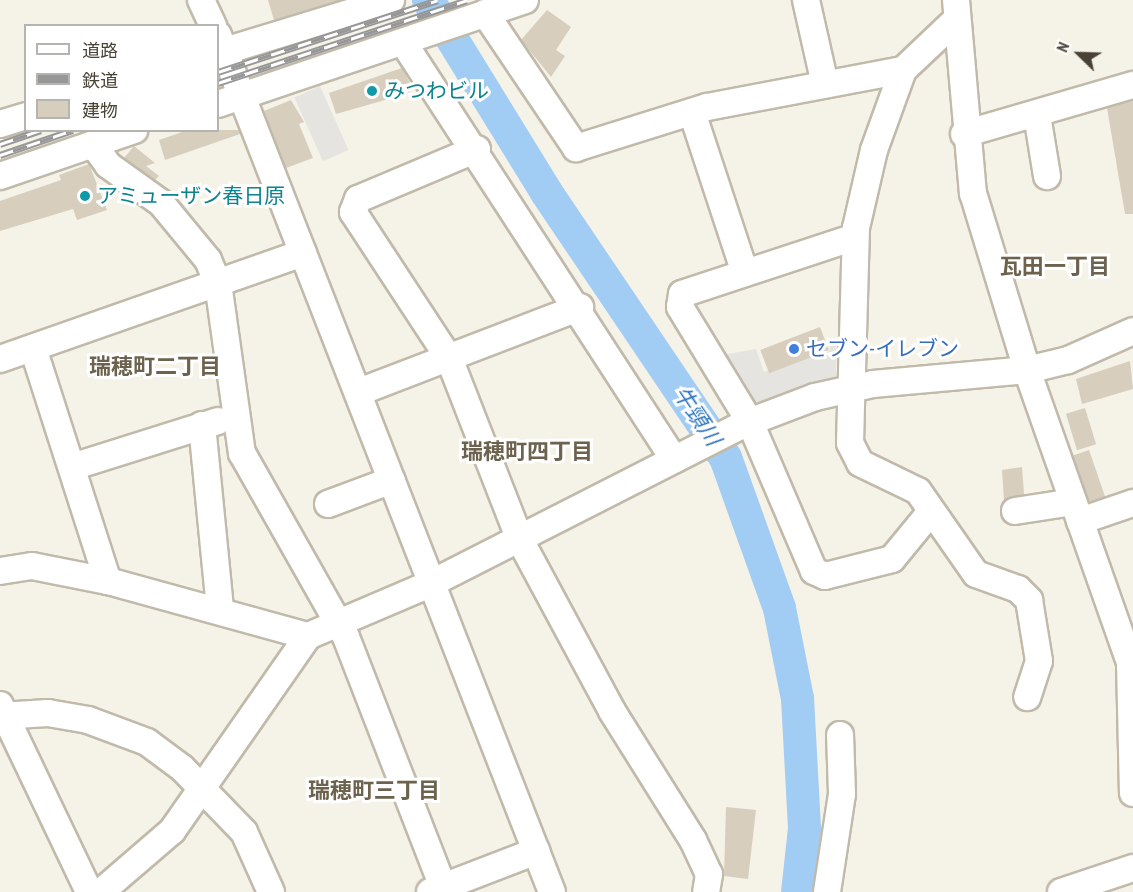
<!DOCTYPE html>
<meta charset="utf-8">
<style>
body{margin:0}
#map{position:relative;width:1133px;height:892px;overflow:hidden;background:#f5f2e8;font-family:"PT Sans Narrow","Noto Sans JP",sans-serif}
div>[style]{position:absolute}
[style*='--x']{left:calc(var(--x)*1px);top:calc(var(--y)*1px);width:calc(var(--w)*1px);rotate:calc(var(--a)*1deg)}
.parking>*{inset:0;background:#e6e4e0;transform-origin:0 0}
.river>*{height:33px;margin:-16.5px;padding:0 16.5px;transform-origin:16.5px;border-radius:16.5px;background:#a1ccf4}
.building>*{inset:0;background:#d7cebd;transform-origin:0 0}
.roads{filter:drop-shadow(2px 0 #c1baaa) drop-shadow(-2px 0 #c1baaa) drop-shadow(0 2px #c1baaa) drop-shadow(0 -2px #c1baaa)}
.minor>*{height:26px;margin:-13px;padding:0 13px;transform-origin:13px;border-radius:13px;background:#fff}
.rail>*{height:7px;margin-top:-3.5px;transform-origin:0;background:repeating-linear-gradient(90deg,#fff 0 14px,#979797 0 28px);box-sizing:border-box;border-block:2px solid #979797}
.dots>*{width:16px;height:16px;translate:-50% -50%;box-sizing:border-box;border:3px solid #fff;border-radius:50%}
span{translate:-50% -50%;white-space:nowrap;text-align:center;line-height:1.15;-webkit-text-stroke:6px #fff;paint-order:stroke}
.culture-label{font-size:21px;color:#0d838f}
.left{translate:0 -50%;text-align:left}
.shop-label{font-size:21px;color:#366cbe}
.neighbourhood-label{font-size:22px;color:#6c624d;font-weight:700}
.water-label{font-size:22px;color:#2973bb;font-style:italic}
.legend{position:absolute;left:24px;top:24px;width:195px;height:108px;box-sizing:border-box;background:#fff;border:2px solid #b6b4af;margin:0;padding:8px 10px;list-style:none;font-size:18px;color:#494336}
.legend li{display:flex;align-items:center;gap:12px;height:30px}
.legend b{width:30px;border:2px solid #b6b4af}
.north{position:absolute;left:1049px;top:24px;width:60px;height:60px;-webkit-text-stroke:4px #fff;paint-order:stroke;rotate:293deg;font-size:16px;font-weight:700;line-height:24px;text-align:center;color:#494336}
.north::after{content:'';display:block;margin:auto;width:21px;height:27px;background:#494336;clip-path:polygon(50% 0,100% 100%,50% 72%,0 100%)}
</style>
<div id="map">
<div class="parking">
<i style="left:320px;top:86px;width:70px;height:28px;rotate:66deg"></i>
<i style="clip-path:polygon(837px 340px,836px 376px,828px 384px,750px 409px,722px 355px,756px 349px,764px 372px,830px 351px,829px 343px)"></i>
</div>
<div class="river">
<i style="--x:428;--y:0;--w:225;--a:58.4"></i>
<i style="--x:546;--y:192;--w:320;--a:56"></i>
<i style="--x:725;--y:457;--w:160;--a:70.3"></i>
<i style="--x:779;--y:608;--w:92;--a:78.7"></i>
<i style="--x:797;--y:698;--w:130;--a:86.9"></i>
<i style="--x:804;--y:828;--w:64;--a:96.2"></i>
</div>
<div class="building">
<i style="clip-path:polygon(268px 0,340px 0,274px 20px)"></i>
<i style="clip-path:polygon(547px 10px,571px 27px,556px 50px,565px 56px,551px 77px,521px 40px)"></i>
<i style="clip-path:polygon(402px 68px,413px 89px,406px 94px,336px 114px,329px 93px)"></i>
<i style="clip-path:polygon(291px 100px,304px 122px,299px 124px,313px 158px,286px 168px,264px 111px)"></i>
<i style="clip-path:polygon(1133px 101px,1133px 214px,1125px 214px,1107px 108px)"></i>
<i style="clip-path:polygon(188px 130px,239px 130px,240px 134px,165px 160px,159px 140px)"></i>
<i style="clip-path:polygon(134px 146px,155px 163px,146px 166px,159px 176px,155px 180px,124px 158px)"></i>
<i style="clip-path:polygon(89px 164px,107px 210px,77px 220px,73px 209px,0 231px,0 201px,61px 180px,59px 175px)"></i>
<i style="left:820px;top:327px;width:25px;height:64px;rotate:69deg"></i>
<i style="clip-path:polygon(1130px 361px,1133px 389px,1082px 404px,1076px 379px)"></i>
<i style="left:1085px;top:408px;width:38px;height:20px;rotate:73deg"></i>
<i style="left:1089px;top:450px;width:50px;height:17px;rotate:71deg"></i>
<i style="clip-path:polygon(1022px 467px,1024px 494px,1004px 501px,1002px 470px)"></i>
<i style="clip-path:polygon(726px 807px,756px 810px,748px 879px,724px 876px)"></i>
</div>
<div class="roads">
<div class="minor">
<i style="--x:201;--y:0;--w:29;--a:65"></i>
<i style="--x:806;--y:0;--w:86;--a:77.3"></i>
<i style="--x:956;--y:0;--w:194;--a:85"></i>
<i style="--x:973;--y:193;--w:185;--a:73"></i>
<i style="--x:1027;--y:370;--w:311;--a:70.6"></i>
<i style="--x:1130;--y:663;--w:130;--a:88.7"></i>
<i style="--x:485;--y:13;--w:163;--a:56"></i>
<i style="--x:576;--y:148;--w:137;--a:-17.4"></i>
<i style="--x:707;--y:107;--w:199;--a:-10.7"></i>
<i style="--x:957;--y:19;--w:74;--a:136.6"></i>
<i style="--x:903;--y:70;--w:85;--a:109.9"></i>
<i style="--x:874;--y:150;--w:80;--a:103"></i>
<i style="--x:856;--y:228;--w:215;--a:91.6"></i>
<i style="--x:850;--y:443;--w:22;--a:63"></i>
<i style="--x:860;--y:463;--w:64;--a:25.8"></i>
<i style="--x:918;--y:491;--w:101;--a:55.1"></i>
<i style="--x:976;--y:574;--w:45;--a:19.7"></i>
<i style="--x:1018;--y:589;--w:16;--a:45"></i>
<i style="--x:1029;--y:600;--w:62;--a:80.7"></i>
<i style="--x:1039;--y:661;--w:38;--a:108"></i>
<i style="--x:218;--y:35;--w:920;--a:68.71"></i>
<i style="--x:403;--y:42;--w:498;--a:57"></i>
<i style="--x:218;--y:53;--w:181;--a:-17"></i>
<i style="--x:218;--y:104;--w:324;--a:-18.7"></i>
<i style="--x:692;--y:112;--w:169;--a:71.8"></i>
<i style="--x:1037;--y:115;--w:62;--a:80.7"></i>
<i style="--x:0;--y:124;--w:27;--a:-17"></i>
<i style="--x:964;--y:134;--w:176;--a:-16.2"></i>
<i style="--x:93;--y:144;--w:26;--a:54"></i>
<i style="--x:108;--y:165;--w:65;--a:35.6"></i>
<i style="--x:161;--y:203;--w:74;--a:50.5"></i>
<i style="--x:208;--y:260;--w:25;--a:67"></i>
<i style="--x:218;--y:283;--w:172;--a:82"></i>
<i style="--x:242;--y:453;--w:211;--a:60.5"></i>
<i style="--x:346;--y:637;--w:274;--a:68.8"></i>
<i style="--x:477;--y:149;--w:129;--a:157.2"></i>
<i style="--x:358;--y:199;--w:14;--a:111"></i>
<i style="--x:353;--y:212;--w:175;--a:56.7"></i>
<i style="--x:449;--y:358;--w:193;--a:68.7"></i>
<i style="--x:519;--y:538;--w:196;--a:61.7"></i>
<i style="--x:612;--y:711;--w:152;--a:57.9"></i>
<i style="--x:693;--y:840;--w:38;--a:65"></i>
<i style="--x:709;--y:874;--w:18;--a:99"></i>
<i style="--x:0;--y:176;--w:142;--a:-18.9"></i>
<i style="--x:855;--y:237;--w:182;--a:161.8"></i>
<i style="--x:682;--y:294;--w:13;--a:99"></i>
<i style="--x:680;--y:307;--w:135;--a:58.7"></i>
<i style="--x:750;--y:422;--w:162;--a:66.8"></i>
<i style="--x:814;--y:571;--w:12;--a:24"></i>
<i style="--x:825;--y:576;--w:69;--a:-14.2"></i>
<i style="--x:892;--y:559;--w:58;--a:-50.6"></i>
<i style="--x:33;--y:348;--w:245;--a:72.2"></i>
<i style="--x:0;--y:359;--w:321;--a:-19.3"></i>
<i style="--x:359;--y:392;--w:237;--a:-21"></i>
<i style="--x:202;--y:425;--w:183;--a:84.4"></i>
<i style="--x:72;--y:467;--w:153;--a:-17.5"></i>
<i style="--x:328;--y:504;--w:68;--a:-20.6"></i>
<i style="--x:1015;--y:511;--w:59;--a:-8.8"></i>
<i style="--x:1080;--y:521;--w:56;--a:-18.8"></i>
<i style="--x:0;--y:571;--w:32;--a:-9"></i>
<i style="--x:32;--y:566;--w:77;--a:11.2"></i>
<i style="--x:108;--y:581;--w:207;--a:15.4"></i>
<i style="--x:0;--y:705;--w:207;--a:64.5"></i>
<i style="--x:0;--y:716;--w:48;--a:-3.6"></i>
<i style="--x:48;--y:713;--w:41;--a:9.9"></i>
<i style="--x:88;--y:720;--w:63;--a:20.4"></i>
<i style="--x:147;--y:742;--w:44;--a:36.6"></i>
<i style="--x:182;--y:768;--w:89;--a:45.9"></i>
<i style="--x:244;--y:832;--w:66;--a:65.8"></i>
<i style="--x:101;--y:892;--w:94;--a:-40.7"></i>
<i style="--x:172;--y:831;--w:238;--a:-55.1"></i>
<i style="--x:308;--y:636;--w:133;--a:-23.1"></i>
<i style="--x:430;--y:584;--w:352;--a:-27"></i>
<i style="--x:744;--y:424;--w:76;--a:-20.8"></i>
<i style="--x:815;--y:397;--w:59;--a:-12.6"></i>
<i style="--x:873;--y:384;--w:155;--a:-5.2"></i>
<i style="--x:1027;--y:370;--w:42;--a:-13.7"></i>
<i style="--x:1068;--y:360;--w:71;--a:-24"></i>
<i style="--x:430;--y:892;--w:114;--a:-21.1"></i>
<i style="--x:827;--y:892;--w:99;--a:-81.3"></i>
<i style="--x:842;--y:794;--w:59;--a:-91.9"></i>
<i style="--x:1061;--y:892;--w:76;--a:-18.4"></i>
</div>
</div>
<div class="rail">
<i style="--x:218;--y:72;--w:231;--a:-18.1"></i>
<i style="--x:218;--y:83;--w:262;--a:-18.4"></i>
<i style="--x:0;--y:144;--w:43;--a:-18.9"></i>
<i style="--x:0;--y:155;--w:77;--a:-18.9"></i>
</div>
<div class="dots">
<i style="left:372px;top:91px;background:#0f9aa8"></i>
<i style="left:85px;top:196px;background:#0f9aa8"></i>
<i style="left:794px;top:349px;background:#3f7fe0"></i>
</div>
<div class="culture-label">
<span class="left" style="left:384px;top:91px">みつわビル</span>
<span class="left" style="left:97px;top:196px">アミューザン春日原</span>
</div>
<div class="shop-label">
<span class="left" style="left:806px;top:349px">セブン-イレブン</span>
</div>
<div class="neighbourhood-label">
<span style="left:1055px;top:267px">瓦田一丁目</span>
<span style="left:155px;top:367px">瑞穂町二丁目</span>
<span style="left:527px;top:452px">瑞穂町四丁目</span>
<span style="left:374px;top:791px">瑞穂町三丁目</span>
</div>
<div class="water-label">
<span style="left:697px;top:416px;rotate:56deg">牛頸川</span>
</div>
<ul class="legend">
<li><b style="height:8px;background:#fff"></b>道路</li>
<li><b style="height:8px;background:#979797"></b>鉄道</li>
<li><b style="height:16px;background:#d7cebd"></b>建物</li>
</ul>
<div class="north">N</div>
</div>
